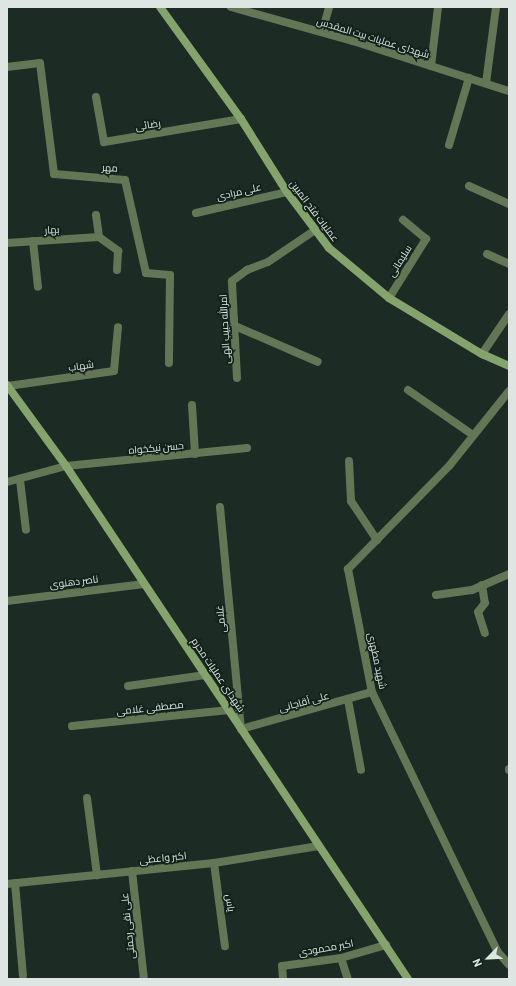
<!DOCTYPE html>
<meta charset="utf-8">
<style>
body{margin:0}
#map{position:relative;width:516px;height:986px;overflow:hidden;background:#1d2b25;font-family:Barlow,Cairo,sans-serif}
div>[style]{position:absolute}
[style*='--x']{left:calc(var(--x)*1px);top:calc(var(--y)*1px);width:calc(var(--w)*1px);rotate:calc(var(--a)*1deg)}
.lane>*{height:8px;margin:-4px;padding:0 4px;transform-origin:4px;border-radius:4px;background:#637655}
.street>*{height:8px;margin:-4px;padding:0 4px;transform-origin:4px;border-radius:4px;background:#637655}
.secondary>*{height:8px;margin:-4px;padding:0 4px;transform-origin:4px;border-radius:4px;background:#84a36d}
span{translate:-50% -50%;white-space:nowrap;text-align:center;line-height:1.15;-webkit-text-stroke:3.5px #13211b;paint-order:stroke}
.street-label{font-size:10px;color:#dde6e2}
.frame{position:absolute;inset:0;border:8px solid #dde6e2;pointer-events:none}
.north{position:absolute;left:468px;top:938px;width:40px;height:40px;-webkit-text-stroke:3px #13211b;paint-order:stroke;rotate:246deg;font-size:11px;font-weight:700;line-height:16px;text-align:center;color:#dde6e2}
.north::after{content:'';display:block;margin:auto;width:14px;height:18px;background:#dde6e2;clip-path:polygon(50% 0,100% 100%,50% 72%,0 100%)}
</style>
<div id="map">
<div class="lane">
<i style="--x:431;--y:66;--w:59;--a:-83.2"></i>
<i style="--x:449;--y:145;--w:70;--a:-73.4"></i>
<i style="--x:469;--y:186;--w:44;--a:24.2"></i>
<i style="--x:487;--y:254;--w:24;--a:24"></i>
<i style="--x:192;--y:405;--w:49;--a:86.5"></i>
<i style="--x:482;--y:585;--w:18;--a:81"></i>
<i style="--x:485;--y:603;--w:11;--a:128"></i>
<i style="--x:478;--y:612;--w:22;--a:72"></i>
<i style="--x:128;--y:686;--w:78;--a:-8.1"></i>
</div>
<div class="street">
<i style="--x:231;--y:7;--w:127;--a:15.6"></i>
<i style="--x:353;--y:41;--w:164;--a:17.8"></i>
<i style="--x:322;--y:32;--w:26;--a:-74"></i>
<i style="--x:7;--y:67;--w:33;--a:-7"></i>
<i style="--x:40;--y:63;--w:112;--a:82.8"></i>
<i style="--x:54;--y:174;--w:71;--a:4.8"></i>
<i style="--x:125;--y:180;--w:95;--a:77.3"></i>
<i style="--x:146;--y:273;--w:24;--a:5"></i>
<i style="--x:170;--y:275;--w:88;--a:90.7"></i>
<i style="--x:486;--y:83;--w:77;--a:-82.5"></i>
<i style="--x:96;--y:97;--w:46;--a:79.9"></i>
<i style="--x:104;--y:142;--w:139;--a:-9.5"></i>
<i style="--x:196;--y:213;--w:93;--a:-13"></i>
<i style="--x:96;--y:215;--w:22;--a:82"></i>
<i style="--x:99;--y:237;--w:24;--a:36"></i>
<i style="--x:118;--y:251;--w:19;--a:93"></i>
<i style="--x:33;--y:241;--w:46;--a:83.8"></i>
<i style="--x:7;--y:243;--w:92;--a:-3.7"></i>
<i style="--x:389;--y:298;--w:70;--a:-57.9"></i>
<i style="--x:426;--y:239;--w:30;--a:-140"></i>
<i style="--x:235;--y:326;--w:90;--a:23.4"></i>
<i style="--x:482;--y:354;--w:48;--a:-56"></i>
<i style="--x:237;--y:378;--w:97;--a:-93"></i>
<i style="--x:232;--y:281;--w:19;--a:-36"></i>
<i style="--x:247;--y:270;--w:22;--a:-21"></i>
<i style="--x:268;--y:262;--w:57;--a:-34.2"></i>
<i style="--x:8;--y:386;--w:107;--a:-8.1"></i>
<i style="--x:114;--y:371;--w:44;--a:-84.8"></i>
<i style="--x:408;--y:390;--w:79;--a:34.7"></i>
<i style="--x:509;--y:391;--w:95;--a:128.6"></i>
<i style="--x:450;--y:465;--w:146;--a:134.4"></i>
<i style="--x:348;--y:569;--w:125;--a:79"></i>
<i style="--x:372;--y:692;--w:288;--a:64.2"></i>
<i style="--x:497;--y:951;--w:18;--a:49"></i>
<i style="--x:349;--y:461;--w:40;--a:87.1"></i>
<i style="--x:351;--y:501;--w:47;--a:56.3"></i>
<i style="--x:20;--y:480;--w:50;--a:83.2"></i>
<i style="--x:7;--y:482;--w:61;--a:-15.2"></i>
<i style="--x:66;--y:466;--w:182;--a:-5.7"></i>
<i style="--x:220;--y:507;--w:223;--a:84.6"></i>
<i style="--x:241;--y:729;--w:136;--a:-15.8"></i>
<i style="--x:436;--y:595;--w:36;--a:-8"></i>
<i style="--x:472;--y:590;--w:40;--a:-23.4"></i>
<i style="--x:7;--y:601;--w:138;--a:-7.1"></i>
<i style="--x:348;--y:700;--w:71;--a:79.5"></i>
<i style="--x:72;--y:726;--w:158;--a:-5.8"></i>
<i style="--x:509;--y:769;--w:1;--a:90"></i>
<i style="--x:87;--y:798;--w:78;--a:82.6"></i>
<i style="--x:214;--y:863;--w:84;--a:82.5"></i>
<i style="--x:132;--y:871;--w:109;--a:83.7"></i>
<i style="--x:15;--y:883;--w:93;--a:85.1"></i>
<i style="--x:7;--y:884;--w:208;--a:-5.8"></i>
<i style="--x:214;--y:863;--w:106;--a:-9.2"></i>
<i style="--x:341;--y:958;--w:22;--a:72"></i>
<i style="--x:283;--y:979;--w:13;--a:-94"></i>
<i style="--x:282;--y:966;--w:60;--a:-7.7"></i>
<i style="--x:341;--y:958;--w:47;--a:-16.1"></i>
</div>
<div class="secondary">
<i style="--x:160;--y:7;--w:138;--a:54.1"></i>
<i style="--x:241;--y:119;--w:86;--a:57.8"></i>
<i style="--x:287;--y:192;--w:70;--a:53.1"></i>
<i style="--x:329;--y:248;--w:78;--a:39.8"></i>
<i style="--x:389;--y:298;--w:109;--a:31.1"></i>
<i style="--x:482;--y:354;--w:30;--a:24"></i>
<i style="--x:7;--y:385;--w:100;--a:53.9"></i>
<i style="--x:66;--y:466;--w:617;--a:56.31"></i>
</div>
<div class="street-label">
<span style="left:373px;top:38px;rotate:17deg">شهدای عملیات بیت المقدس</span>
<span style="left:148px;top:125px;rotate:-9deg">رضائی</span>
<span style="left:110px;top:168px;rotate:4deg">مهر</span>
<span style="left:239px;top:192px;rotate:-13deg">علی مرادی</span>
<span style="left:314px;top:211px;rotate:53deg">عملیات فتح المبین</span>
<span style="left:52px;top:230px;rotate:-4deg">بهار</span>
<span style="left:400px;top:261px;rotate:-58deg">سلیمانی</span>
<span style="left:225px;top:329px;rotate:-93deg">امرالله حبیب الهی</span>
<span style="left:81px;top:366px;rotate:-8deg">شهاب</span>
<span style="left:156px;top:448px;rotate:-5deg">حسن نیکخواه</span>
<span style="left:74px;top:582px;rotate:-7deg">ناصر دهنوی</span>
<span style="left:221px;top:619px;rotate:-96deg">غلامی</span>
<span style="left:377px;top:661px;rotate:78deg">شهید مطهری</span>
<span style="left:218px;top:675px;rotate:56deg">شهدای عملیات محرم</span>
<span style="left:304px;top:702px;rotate:-15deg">علی آقاجانی</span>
<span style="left:150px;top:708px;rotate:-6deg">مصطفی غلامی</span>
<span style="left:163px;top:858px;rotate:-6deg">اکبر واعظی</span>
<span style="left:230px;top:903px;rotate:82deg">یاس</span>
<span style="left:128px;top:926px;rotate:-96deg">علی نقی رحمتی</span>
<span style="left:326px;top:948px;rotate:-10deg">اکبر محمودی</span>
</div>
<div class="frame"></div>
<div class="north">N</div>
</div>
